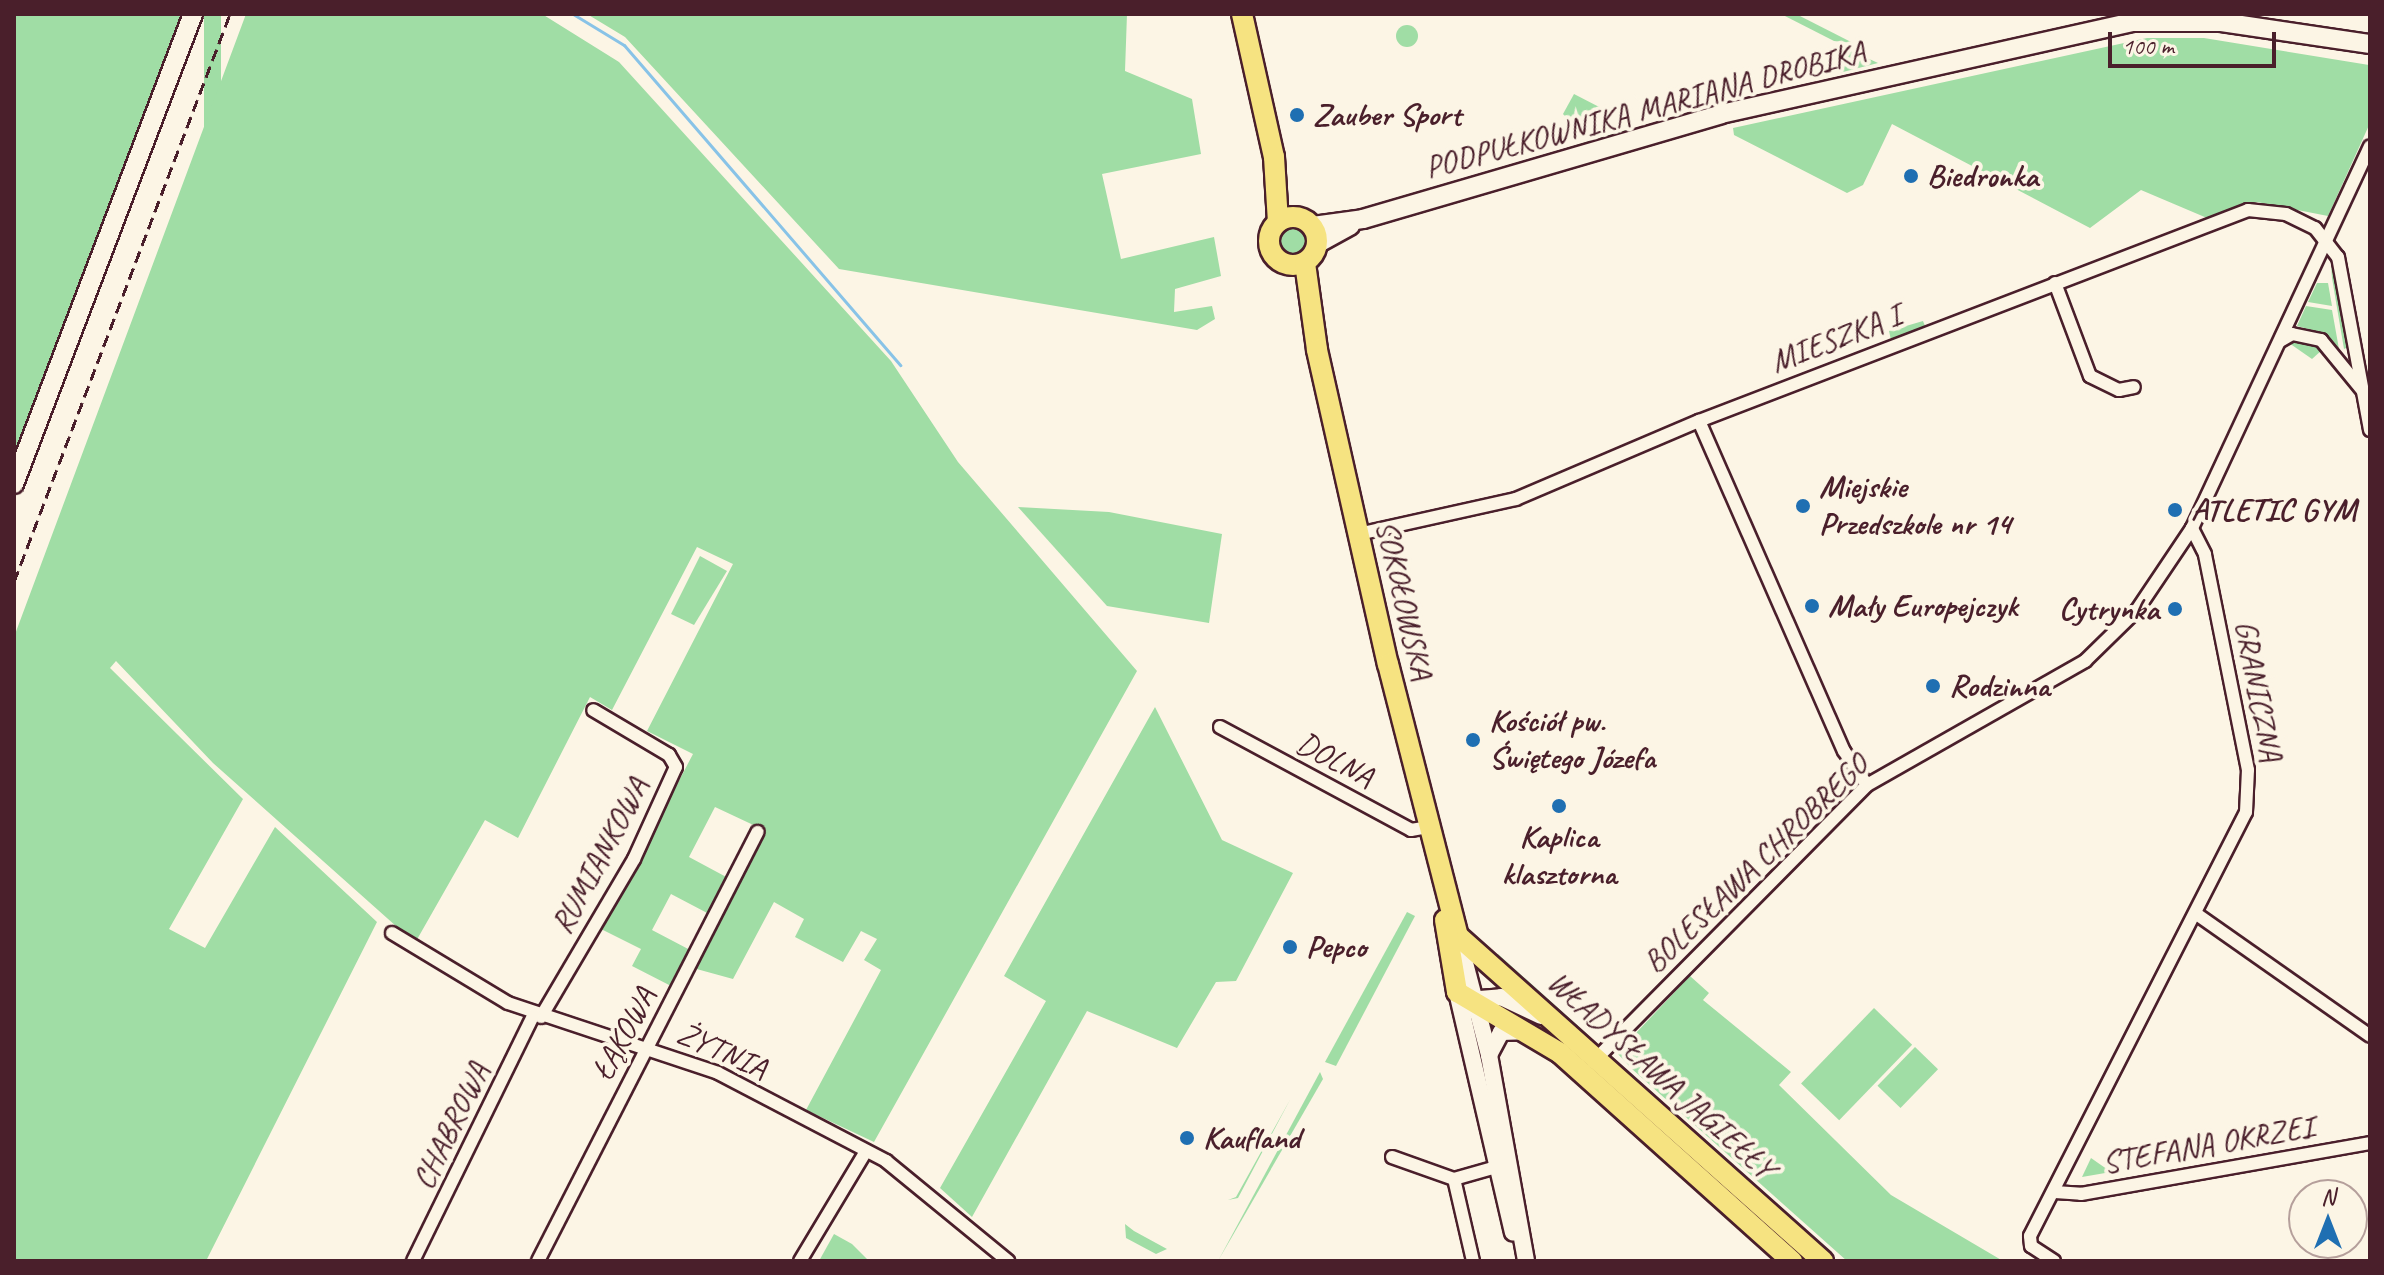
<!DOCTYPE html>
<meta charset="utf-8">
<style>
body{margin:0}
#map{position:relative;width:2384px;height:1275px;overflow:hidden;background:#fcf5e5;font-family:Caveat,sans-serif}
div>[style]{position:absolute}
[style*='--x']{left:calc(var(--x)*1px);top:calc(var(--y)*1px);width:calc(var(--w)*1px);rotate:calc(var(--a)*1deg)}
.green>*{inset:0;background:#a0dda5;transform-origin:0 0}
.round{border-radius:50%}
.stream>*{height:3px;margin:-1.5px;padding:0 1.5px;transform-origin:1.5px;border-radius:1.5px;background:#88c3e7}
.roads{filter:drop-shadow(2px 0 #4a1f2b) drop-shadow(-2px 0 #4a1f2b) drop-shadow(0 2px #4a1f2b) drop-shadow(0 -2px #4a1f2b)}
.minor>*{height:12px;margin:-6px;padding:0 6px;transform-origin:6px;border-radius:6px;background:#fcf5e5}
.tertiary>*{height:16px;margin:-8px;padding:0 8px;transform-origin:8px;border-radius:8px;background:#fcf5e5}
.secondary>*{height:18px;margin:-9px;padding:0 9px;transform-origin:9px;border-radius:9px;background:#fcf5e5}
.primary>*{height:20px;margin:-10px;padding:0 10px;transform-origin:10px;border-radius:10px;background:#f6e381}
.primary>.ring{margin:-10px;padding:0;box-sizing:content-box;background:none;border:20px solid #f6e381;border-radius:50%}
.rail>*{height:3px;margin-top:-1.5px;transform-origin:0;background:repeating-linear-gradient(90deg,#4a1f2b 0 12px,transparent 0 18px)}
.dots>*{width:22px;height:22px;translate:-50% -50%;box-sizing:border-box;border:4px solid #fcf5e5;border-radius:50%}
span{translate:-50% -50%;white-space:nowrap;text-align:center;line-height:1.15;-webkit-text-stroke:8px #fcf5e5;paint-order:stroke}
.street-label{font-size:32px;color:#4a1f2b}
.poi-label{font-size:32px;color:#4a1f2b;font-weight:700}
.left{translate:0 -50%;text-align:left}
.right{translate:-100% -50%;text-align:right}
.frame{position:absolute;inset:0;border:16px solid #4a1f2b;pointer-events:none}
.north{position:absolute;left:2288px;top:1179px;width:80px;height:80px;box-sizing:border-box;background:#fcf5e5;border:2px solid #b59f9b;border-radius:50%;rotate:0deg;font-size:22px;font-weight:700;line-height:32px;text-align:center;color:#4a1f2b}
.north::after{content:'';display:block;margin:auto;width:28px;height:36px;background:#1f6fb2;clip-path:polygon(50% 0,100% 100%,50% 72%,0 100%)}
.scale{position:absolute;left:2108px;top:32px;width:168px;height:36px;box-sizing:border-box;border:4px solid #4a1f2b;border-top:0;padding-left:10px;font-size:24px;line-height:28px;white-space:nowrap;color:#4a1f2b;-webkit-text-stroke:6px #fcf5e5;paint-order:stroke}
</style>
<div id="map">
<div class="green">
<i style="clip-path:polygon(14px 14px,182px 14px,14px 456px)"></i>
<i style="left:204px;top:14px;width:17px;height:538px"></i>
<i style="clip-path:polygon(246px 14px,542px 14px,619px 62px,891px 361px,958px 462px,1137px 671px,874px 1142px,806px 1110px,881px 970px,864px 960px,877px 939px,861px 931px,843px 962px,795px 937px,804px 919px,774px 902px,733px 979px,693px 968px,764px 830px,715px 807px,689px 857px,730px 879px,711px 915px,671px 894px,652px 930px,692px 951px,673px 987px,632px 966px,641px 949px,601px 929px,693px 754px,647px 731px,733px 564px,697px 547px,612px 710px,590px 697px,518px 838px,485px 820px,415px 943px,213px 763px,116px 661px,110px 668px,243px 799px,169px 929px,205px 948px,275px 827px,377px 922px,206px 1261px,14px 1261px,14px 637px)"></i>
<i style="clip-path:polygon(587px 14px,1127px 14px,1125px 71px,1192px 99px,1201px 154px,1102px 174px,1121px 259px,1214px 237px,1221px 276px,1175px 289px,1174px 312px,1212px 306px,1215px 319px,1197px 330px,839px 269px,625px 37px)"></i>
<i style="clip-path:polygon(1781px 14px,1796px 14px,1853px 43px,1834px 41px)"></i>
<i class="round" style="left:1396px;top:25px;width:22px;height:22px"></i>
<i style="clip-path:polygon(2147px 38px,2204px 38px,2369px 65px,2370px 123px,2328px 216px,2257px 202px,2207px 218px,2141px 190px,2090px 228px,1892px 124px,1863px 185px,1847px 193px,1734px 135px,1733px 128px)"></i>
<i style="clip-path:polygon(1850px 50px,1878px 63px,1839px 73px)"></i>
<i style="clip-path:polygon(1574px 94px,1605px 110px,1571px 123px,1563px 114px)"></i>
<i style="clip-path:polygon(1626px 130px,1623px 134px,1407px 196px)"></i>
<i class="round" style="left:1276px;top:223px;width:34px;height:34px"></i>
<i style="clip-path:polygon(2331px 265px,2350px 346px,2344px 349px,2332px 278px)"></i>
<i style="clip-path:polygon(2317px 283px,2328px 283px,2332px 306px,2308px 302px)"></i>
<i style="clip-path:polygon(2306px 306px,2332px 310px,2339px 349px,2323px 333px,2297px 326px)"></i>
<i style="clip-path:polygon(1923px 321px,1925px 326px,1891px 340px,1889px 331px)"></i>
<i style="clip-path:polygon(2300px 340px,2316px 344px,2322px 350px,2312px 359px,2289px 343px)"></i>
<i style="clip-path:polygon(1018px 507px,1109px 512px,1222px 534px,1209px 623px,1107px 606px)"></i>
<i style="clip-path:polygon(700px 556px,727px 571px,694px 625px,671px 614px)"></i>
<i style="clip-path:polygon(1155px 707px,1222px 840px,1293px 873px,1236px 981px,1216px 982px,1177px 1048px,1087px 1011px,972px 1217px,940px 1188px,1046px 1001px,1004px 976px)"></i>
<i style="clip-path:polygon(1407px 912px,1415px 916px,1336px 1066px,1325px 1062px)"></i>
<i style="clip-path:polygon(1498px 954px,1597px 1043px,1492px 955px)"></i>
<i style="clip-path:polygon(1690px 976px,1709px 993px,1703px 1000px,1791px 1072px,1779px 1085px,1891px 1195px,2003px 1261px,1847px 1261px,1632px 1069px,1617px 1053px)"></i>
<i style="left:1874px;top:1008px;width:53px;height:105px;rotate:44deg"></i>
<i style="left:1915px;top:1047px;width:32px;height:54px;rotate:44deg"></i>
<i style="clip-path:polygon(1320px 1072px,1323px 1079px,1218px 1261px)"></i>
<i style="clip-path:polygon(1291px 1098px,1238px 1198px,1228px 1200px,1236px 1197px)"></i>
<i style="clip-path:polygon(2091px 1158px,2111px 1172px,2082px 1177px)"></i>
<i style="clip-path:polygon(1125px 1224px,1134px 1231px,1167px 1249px,1156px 1254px,1126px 1238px)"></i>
<i style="clip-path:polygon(834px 1234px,852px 1244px,869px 1261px,819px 1261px)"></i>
</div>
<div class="stream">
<i style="--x:573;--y:14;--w:60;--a:31.3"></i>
<i style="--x:624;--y:45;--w:423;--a:49.2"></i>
</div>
<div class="roads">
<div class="minor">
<i style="--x:2055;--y:283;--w:99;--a:69.4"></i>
<i style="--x:2090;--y:376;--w:32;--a:26"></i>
<i style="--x:2119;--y:390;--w:15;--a:-11"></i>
<i style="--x:2280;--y:341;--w:14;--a:-30"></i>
<i style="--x:2292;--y:334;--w:30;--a:12"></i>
<i style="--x:2321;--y:340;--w:65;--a:50.6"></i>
<i style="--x:1699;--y:421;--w:360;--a:66.3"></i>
<i style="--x:1844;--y:751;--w:41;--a:55.9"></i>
<i style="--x:1358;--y:534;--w:162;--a:-12.5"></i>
<i style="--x:1516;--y:499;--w:199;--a:-23.1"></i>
<i style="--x:1699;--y:421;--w:588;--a:-21.02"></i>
<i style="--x:2248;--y:210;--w:38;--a:6"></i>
<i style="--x:2286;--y:214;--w:32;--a:26"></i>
<i style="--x:2315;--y:228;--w:37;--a:52"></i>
<i style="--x:2338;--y:257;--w:176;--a:79.5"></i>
<i style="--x:1220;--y:727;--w:217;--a:28.3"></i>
<i style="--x:1411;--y:830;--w:17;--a:-10"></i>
<i style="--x:2198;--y:915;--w:210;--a:35.1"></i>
<i style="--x:392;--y:933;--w:135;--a:31.1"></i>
<i style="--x:508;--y:1003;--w:221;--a:18.4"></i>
<i style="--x:718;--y:1073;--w:190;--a:27.6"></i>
<i style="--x:886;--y:1161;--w:158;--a:39.3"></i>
<i style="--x:541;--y:1017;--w:183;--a:-59.5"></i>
<i style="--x:634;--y:859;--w:101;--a:-65.5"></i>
<i style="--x:676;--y:767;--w:14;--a:-120"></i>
<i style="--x:669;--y:755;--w:88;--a:-149.4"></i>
<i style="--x:1593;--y:1062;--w:390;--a:-45.3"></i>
<i style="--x:1867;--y:785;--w:251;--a:-29.6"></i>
<i style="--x:2085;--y:661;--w:73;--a:-44.4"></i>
<i style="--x:2137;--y:610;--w:99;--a:-56.1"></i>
<i style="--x:2192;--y:528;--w:421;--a:-65"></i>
<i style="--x:1392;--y:1157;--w:66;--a:19.5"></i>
<i style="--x:2055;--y:1192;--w:26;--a:4"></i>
<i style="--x:2081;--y:1194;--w:293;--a:-10"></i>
<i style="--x:413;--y:1261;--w:275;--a:-63.9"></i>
<i style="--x:538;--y:1261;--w:482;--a:-62.9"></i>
<i style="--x:800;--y:1261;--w:128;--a:-59"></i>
<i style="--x:1473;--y:1261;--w:84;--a:-103"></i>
<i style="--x:1454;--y:1179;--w:44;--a:-15.9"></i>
<i style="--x:2054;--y:1261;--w:27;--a:-147"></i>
<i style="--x:2031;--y:1246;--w:10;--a:-96"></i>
<i style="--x:2030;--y:1236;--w:476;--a:-63"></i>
<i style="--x:2246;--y:812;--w:42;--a:-87.3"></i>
<i style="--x:2248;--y:770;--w:220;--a:-101.3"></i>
<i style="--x:2205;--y:554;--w:29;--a:-117"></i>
</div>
<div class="tertiary">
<i style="--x:1458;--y:936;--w:123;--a:75.4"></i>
<i style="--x:1489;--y:1055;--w:209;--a:79.8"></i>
<i style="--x:1457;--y:992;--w:247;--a:76.9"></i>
<i style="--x:1469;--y:1009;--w:15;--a:-42"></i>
<i style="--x:1480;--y:999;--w:21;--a:-5"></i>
<i style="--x:1501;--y:997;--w:44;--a:25.4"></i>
<i style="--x:1489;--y:1055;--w:26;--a:-62"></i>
<i style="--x:1501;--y:1032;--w:24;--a:-2"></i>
</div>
<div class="secondary">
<i style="--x:1313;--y:226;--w:50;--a:-8"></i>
<i style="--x:1363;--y:219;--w:373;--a:-16.3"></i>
<i style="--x:1721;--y:114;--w:423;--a:-12.6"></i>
<i style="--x:2134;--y:22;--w:87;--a:0"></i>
<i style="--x:2221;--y:22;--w:151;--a:8.4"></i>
<i style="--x:1317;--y:244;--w:38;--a:-29"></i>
<i style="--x:14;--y:484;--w:503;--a:-69.15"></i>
</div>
<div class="primary">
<i style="--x:1242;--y:14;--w:147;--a:77.4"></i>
<i style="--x:1274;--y:157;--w:65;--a:86.5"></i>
<i class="ring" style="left:1269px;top:217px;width:28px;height:28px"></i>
<i style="--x:1305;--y:263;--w:88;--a:82.1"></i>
<i style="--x:1317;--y:350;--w:322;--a:77.3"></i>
<i style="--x:1388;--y:664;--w:281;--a:75.6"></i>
<i style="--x:1458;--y:936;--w:489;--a:41.7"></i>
<i style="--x:1445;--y:920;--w:73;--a:80.5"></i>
<i style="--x:1457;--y:992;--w:120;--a:30.6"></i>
<i style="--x:1560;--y:1053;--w:312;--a:41.9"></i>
</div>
</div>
<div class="rail">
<i style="--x:14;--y:582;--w:608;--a:-69.18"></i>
</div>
<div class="dots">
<i style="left:1297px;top:115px;background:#1f6fb2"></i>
<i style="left:1911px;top:176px;background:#1f6fb2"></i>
<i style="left:1803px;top:506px;background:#1f6fb2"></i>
<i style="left:2175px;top:510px;background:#1f6fb2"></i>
<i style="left:1812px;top:606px;background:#1f6fb2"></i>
<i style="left:2175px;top:609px;background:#1f6fb2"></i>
<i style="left:1933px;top:686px;background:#1f6fb2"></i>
<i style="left:1473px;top:740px;background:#1f6fb2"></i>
<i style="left:1559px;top:806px;background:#1f6fb2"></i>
<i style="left:1290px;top:947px;background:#1f6fb2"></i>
<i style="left:1187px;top:1138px;background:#1f6fb2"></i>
</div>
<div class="street-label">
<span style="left:1645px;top:110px;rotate:-15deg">PODPUŁKOWNIKA MARIANA DROBIKA</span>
<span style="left:1836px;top:339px;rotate:-21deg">MIESZKA I</span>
<span style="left:1404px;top:600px;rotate:77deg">SOKOŁOWSKA</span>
<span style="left:2258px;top:691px;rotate:79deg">GRANICZNA</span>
<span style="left:1335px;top:760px;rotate:28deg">DOLNA</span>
<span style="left:600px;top:856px;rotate:-62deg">RUMIANKOWA</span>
<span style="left:1756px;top:864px;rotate:-44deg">BOLESŁAWA CHROBREGO</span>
<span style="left:624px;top:1034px;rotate:-62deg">ŁĄKOWA</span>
<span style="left:722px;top:1051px;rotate:24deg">ŻYTNIA</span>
<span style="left:1661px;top:1075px;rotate:42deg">WŁADYSŁAWA JAGIEŁŁY</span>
<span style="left:451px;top:1126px;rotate:-64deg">CHABROWA</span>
<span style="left:2208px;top:1145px;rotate:-10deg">STEFANA OKRZEI</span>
</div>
<div class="poi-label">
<span class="left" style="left:1313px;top:115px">Zauber Sport</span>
<span class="left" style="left:1927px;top:176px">Biedronka</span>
<span class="left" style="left:1819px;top:506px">Miejskie<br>Przedszkole nr 14</span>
<span class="left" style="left:2191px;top:510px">ATLETIC GYM</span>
<span class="left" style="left:1828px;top:606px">Mały Europejczyk</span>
<span class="right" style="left:2159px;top:609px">Cytrynka</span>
<span class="left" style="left:1949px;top:686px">Rodzinna</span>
<span class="left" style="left:1489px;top:740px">Kościół pw.<br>Świętego Józefa</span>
<span style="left:1559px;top:856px">Kaplica<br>klasztorna</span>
<span class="left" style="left:1306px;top:947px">Pepco</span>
<span class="left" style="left:1203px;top:1138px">Kaufland</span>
</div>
<div class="frame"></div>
<div class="north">N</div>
<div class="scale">100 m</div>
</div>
